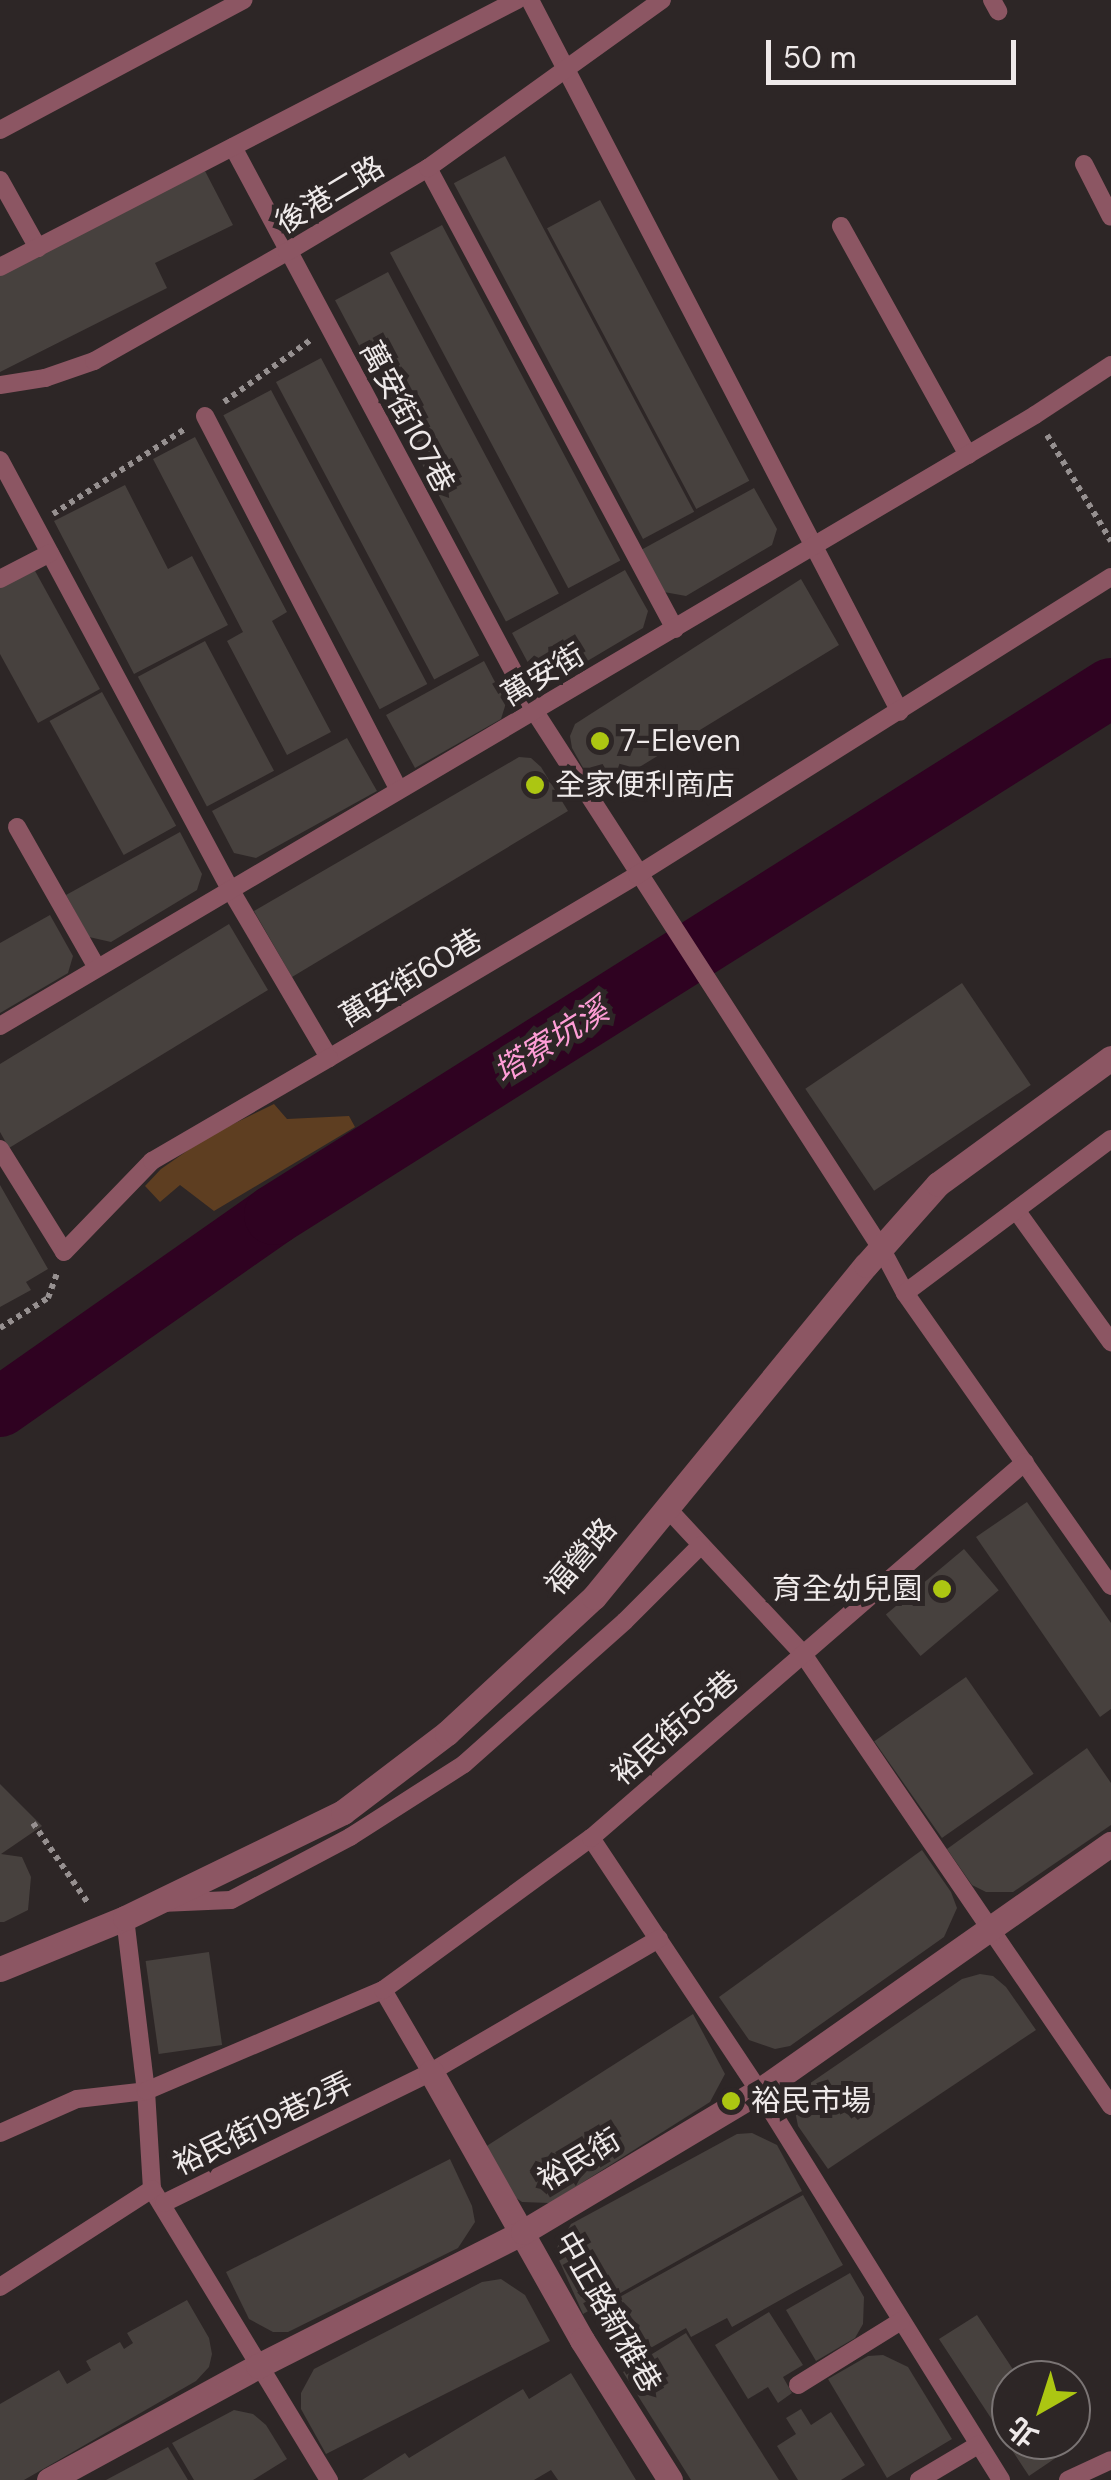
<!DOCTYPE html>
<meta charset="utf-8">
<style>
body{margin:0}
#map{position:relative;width:1111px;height:2480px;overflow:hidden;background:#2d2626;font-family:"DM Sans","Noto Sans TC",sans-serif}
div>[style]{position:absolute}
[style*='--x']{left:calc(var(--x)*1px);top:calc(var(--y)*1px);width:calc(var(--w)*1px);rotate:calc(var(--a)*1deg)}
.green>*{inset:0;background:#5e3e21}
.river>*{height:60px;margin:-30px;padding:0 30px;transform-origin:30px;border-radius:30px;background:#2f0221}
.building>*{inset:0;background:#47413e;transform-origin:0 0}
.path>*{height:6px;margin-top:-3px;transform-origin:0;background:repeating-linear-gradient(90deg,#969090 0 5px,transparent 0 10px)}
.lane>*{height:18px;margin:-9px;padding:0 9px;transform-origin:9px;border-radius:9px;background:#8c5663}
.street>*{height:25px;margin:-12.5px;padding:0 12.5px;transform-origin:12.5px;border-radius:12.5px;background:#8c5663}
.dots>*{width:28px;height:28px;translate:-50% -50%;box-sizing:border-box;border:5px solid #2d2626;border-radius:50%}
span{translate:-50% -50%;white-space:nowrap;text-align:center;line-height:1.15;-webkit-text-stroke:10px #2d2626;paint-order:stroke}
.street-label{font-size:30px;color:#eee9e9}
.poi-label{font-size:30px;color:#eee9e9}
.left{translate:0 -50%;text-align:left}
.right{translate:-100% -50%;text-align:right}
.water-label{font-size:32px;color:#fe9dd6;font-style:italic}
.north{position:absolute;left:991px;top:2360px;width:100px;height:100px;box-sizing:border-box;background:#2d2626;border:2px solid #7a7474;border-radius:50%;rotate:219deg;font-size:28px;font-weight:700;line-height:40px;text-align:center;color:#eee9e9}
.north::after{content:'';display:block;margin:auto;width:35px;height:45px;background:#acc612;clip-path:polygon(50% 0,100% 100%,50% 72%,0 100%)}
.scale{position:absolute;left:766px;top:40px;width:250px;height:45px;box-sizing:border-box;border:5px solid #eee9e9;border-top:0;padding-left:12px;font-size:30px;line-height:35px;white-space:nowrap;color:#eee9e9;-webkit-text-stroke:8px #2d2626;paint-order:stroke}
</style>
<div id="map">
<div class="green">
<i style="clip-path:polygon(274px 1104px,287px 1119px,349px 1116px,355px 1127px,214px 1211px,180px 1185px,160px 1202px,145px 1186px,161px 1169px,207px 1137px)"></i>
</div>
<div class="river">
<i style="--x:0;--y:1407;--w:335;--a:-35"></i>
<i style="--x:274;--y:1215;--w:989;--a:-32.2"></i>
</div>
<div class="building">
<i style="left:505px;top:156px;width:403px;height:58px;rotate:62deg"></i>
<i style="clip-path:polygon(205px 171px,233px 225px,155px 263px,167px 288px,0 372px,0 273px)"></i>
<i style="left:600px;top:200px;width:318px;height:60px;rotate:62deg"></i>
<i style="left:442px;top:225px;width:380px;height:59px;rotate:62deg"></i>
<i style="left:388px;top:272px;width:364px;height:60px;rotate:62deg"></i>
<i style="left:321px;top:358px;width:337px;height:51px;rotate:62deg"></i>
<i style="left:271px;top:390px;width:333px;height:54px;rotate:62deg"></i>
<i style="clip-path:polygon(195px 437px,287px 612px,272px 621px,331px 732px,287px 755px,227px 641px,243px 632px,153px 459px)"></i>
<i style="clip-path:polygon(125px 485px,168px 569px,192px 556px,228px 625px,134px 674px,54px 521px)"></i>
<i style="clip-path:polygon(754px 488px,777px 529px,772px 545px,686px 596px,664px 592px,641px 550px)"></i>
<i style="clip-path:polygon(34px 569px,100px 689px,38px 723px,0 654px,0 587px)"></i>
<i style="clip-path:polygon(625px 570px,648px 611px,643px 628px,557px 679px,534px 674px,512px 633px)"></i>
<i style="clip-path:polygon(801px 579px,839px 645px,597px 793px,572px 748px,570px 736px,575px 724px)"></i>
<i style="left:205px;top:641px;width:147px;height:76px;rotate:62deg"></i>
<i style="clip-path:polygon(484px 661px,506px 703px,501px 719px,415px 768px,386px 715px)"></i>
<i style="left:102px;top:692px;width:153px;height:60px;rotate:61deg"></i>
<i style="clip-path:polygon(347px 738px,377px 791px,256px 858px,234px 853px,212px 811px)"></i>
<i style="clip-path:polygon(519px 757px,531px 758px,541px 767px,568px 811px,292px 977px,254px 911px)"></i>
<i style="clip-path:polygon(180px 832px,202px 874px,197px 890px,111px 942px,89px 937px,66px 895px)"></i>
<i style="clip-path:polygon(50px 915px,73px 956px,68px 973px,0 1013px,0 943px)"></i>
<i style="clip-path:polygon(229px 924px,268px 990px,9px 1148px,0 1132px,0 1064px)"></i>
<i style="left:962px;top:983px;width:123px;height:189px;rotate:56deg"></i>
<i style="clip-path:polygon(0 1185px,48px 1269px,26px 1282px,31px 1290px,0 1307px)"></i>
<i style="clip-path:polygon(1027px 1502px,1111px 1623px,1111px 1709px,1100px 1717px,976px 1537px)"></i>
<i style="left:964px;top:1549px;width:54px;height:102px;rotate:50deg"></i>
<i style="left:966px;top:1677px;width:118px;height:112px;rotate:55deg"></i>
<i style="clip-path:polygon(1087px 1748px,1111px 1783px,1111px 1825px,1013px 1892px,986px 1892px,972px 1885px,947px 1849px)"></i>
<i style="clip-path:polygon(0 1784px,42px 1826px,1px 1854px,22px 1857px,31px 1877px,28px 1910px,4px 1922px,0 1922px)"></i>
<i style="clip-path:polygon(922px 1850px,951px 1892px,957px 1908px,944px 1937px,790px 2046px,775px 2049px,749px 2040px,719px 1997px)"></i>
<i style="left:209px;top:1952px;width:94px;height:64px;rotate:82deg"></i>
<i style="clip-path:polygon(980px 1974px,993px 1976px,1006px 1987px,1036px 2030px,828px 2169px,798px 2126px,795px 2111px,806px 2086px,962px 1979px)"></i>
<i style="clip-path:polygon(693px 2014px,725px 2074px,710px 2102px,550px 2203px,522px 2202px,509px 2193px,482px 2149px)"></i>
<i style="clip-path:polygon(752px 2133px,777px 2145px,802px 2191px,583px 2314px,555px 2251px,571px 2224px,737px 2134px)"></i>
<i style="clip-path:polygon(450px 2159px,472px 2206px,475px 2222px,458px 2248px,288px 2332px,273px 2332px,249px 2319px,226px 2272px)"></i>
<i style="clip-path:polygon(803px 2195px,843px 2265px,732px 2327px,727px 2318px,691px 2337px,686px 2328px,638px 2355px,609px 2303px)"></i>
<i style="clip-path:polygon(850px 2273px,864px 2297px,863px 2324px,855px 2338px,816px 2361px,786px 2310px)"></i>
<i style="clip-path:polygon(501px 2279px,525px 2295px,550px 2341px,326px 2454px,301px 2409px,301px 2393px,314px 2369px,482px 2282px)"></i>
<i style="clip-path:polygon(187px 2300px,209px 2338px,212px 2354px,209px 2367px,196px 2381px,24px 2480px,0 2480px,0 2404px,59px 2370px,67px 2384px,91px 2370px,86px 2361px,120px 2342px,124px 2349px,133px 2343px,127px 2333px)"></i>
<i style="clip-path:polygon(769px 2312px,803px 2365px,783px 2377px,792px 2393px,778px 2403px,768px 2387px,748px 2399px,715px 2345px)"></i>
<i style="clip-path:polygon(977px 2315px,1020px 2380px,1011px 2380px,1011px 2440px,1059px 2440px,1066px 2451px,1029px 2476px,939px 2339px)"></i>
<i style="clip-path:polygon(686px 2333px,779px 2480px,691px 2480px,623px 2372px)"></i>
<i style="clip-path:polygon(883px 2355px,908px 2367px,952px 2439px,887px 2478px,828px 2379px,868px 2356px)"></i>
<i style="clip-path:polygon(571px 2373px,636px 2480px,558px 2480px,551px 2470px,534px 2480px,362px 2480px,405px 2453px,409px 2458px,523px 2389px,529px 2399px)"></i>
<i style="clip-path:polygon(801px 2409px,811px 2425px,831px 2412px,865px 2465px,841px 2480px,798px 2480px,777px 2446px,796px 2434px,786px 2418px)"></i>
<i style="clip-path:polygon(234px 2410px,253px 2414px,266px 2425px,287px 2459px,253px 2480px,194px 2480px,172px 2443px)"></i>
<i style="clip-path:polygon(168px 2447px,188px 2480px,106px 2480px)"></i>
</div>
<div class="path">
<i style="--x:224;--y:402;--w:108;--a:-35.6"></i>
<i style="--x:1047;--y:435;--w:124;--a:58.9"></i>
<i style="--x:53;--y:514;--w:157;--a:-32.8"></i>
<i style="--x:0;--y:1328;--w:57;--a:-32"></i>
<i style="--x:48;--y:1298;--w:27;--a:-70"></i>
<i style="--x:33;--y:1823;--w:97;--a:55.5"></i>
</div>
<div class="lane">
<i style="--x:530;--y:0;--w:802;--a:62.54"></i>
<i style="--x:992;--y:0;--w:13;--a:61"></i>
<i style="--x:0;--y:130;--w:276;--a:-28.1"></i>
<i style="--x:233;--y:147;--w:641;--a:61.87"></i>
<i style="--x:535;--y:712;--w:638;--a:57.16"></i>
<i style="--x:881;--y:1248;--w:51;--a:61.9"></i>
<i style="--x:905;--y:1293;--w:358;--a:54.9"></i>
<i style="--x:1084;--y:164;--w:59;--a:63"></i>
<i style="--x:428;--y:168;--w:523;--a:61.82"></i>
<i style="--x:0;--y:180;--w:78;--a:60.8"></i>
<i style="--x:841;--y:226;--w:262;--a:61"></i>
<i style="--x:0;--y:267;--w:582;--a:-27.31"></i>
<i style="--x:0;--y:385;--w:46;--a:-8.8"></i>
<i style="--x:45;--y:378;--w:52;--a:-19.1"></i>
<i style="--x:94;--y:361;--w:222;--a:-29.5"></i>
<i style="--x:287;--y:252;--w:164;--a:-30.8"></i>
<i style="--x:428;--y:168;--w:288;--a:-35.7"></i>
<i style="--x:205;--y:416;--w:421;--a:62.6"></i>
<i style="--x:0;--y:460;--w:487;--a:61.8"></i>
<i style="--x:230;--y:889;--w:196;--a:59.6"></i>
<i style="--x:329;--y:1058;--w:358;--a:-30.7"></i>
<i style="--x:637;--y:875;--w:560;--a:-32.16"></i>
<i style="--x:0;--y:579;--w:56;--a:-27.5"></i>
<i style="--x:17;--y:827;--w:162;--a:60.4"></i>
<i style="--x:0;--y:1026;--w:1202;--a:-30.55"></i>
<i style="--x:1035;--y:415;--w:91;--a:-33.3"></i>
<i style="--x:0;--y:1149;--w:121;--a:58.1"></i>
<i style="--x:64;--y:1252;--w:127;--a:-46"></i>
<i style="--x:152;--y:1161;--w:205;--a:-30.2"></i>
<i style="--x:1016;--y:1210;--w:163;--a:54.3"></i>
<i style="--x:905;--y:1293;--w:257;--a:-36.8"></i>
<i style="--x:666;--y:1507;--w:201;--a:47"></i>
<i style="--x:803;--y:1654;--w:547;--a:55.73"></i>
<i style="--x:591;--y:1838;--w:304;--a:56.4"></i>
<i style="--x:759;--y:2091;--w:458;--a:58.1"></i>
<i style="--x:161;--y:1903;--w:70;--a:-2.5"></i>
<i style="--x:231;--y:1900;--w:135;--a:-27.9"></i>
<i style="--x:350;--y:1837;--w:135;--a:-32.6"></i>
<i style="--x:464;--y:1764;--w:215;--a:-41.6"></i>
<i style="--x:625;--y:1621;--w:107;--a:-45"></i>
<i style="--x:125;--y:1918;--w:174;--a:83.1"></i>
<i style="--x:146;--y:2091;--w:98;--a:86.5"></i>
<i style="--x:152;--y:2189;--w:341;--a:58.7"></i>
<i style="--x:383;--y:1990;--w:95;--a:59.7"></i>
<i style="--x:0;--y:2133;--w:84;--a:-23.8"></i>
<i style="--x:77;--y:2099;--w:69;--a:-6.6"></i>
<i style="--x:146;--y:2091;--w:258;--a:-23.1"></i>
<i style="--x:383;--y:1990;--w:258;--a:-36.2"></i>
<i style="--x:591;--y:1838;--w:574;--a:-40.9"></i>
<i style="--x:164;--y:2203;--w:297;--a:-26.1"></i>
<i style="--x:431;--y:2072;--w:264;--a:-30.3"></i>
<i style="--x:0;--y:2287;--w:181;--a:-32.8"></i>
<i style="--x:798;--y:2385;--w:121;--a:-31.9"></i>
<i style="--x:919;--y:2480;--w:69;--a:-30.7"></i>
<i style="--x:1068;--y:2480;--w:47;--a:-24.9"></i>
</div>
<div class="street">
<i style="--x:0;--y:1969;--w:135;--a:-22.2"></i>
<i style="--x:125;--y:1918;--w:242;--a:-25.9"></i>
<i style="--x:343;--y:1812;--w:131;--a:-37.2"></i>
<i style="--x:447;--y:1733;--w:200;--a:-42.8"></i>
<i style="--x:594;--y:1597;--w:429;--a:-50.7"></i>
<i style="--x:866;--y:1265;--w:108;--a:-48.4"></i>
<i style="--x:938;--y:1184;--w:214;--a:-36.1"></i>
<i style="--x:431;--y:2072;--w:308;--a:60.6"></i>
<i style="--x:582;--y:2340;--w:165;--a:57.8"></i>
<i style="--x:49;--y:2480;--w:238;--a:-28.6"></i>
<i style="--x:258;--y:2366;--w:297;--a:-26.8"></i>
<i style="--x:523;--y:2232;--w:275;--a:-30.9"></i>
<i style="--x:759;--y:2091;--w:430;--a:-35.1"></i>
</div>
<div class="dots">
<i style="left:600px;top:741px;background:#acc612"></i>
<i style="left:535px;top:785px;background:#acc612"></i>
<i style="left:942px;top:1589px;background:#acc612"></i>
<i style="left:731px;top:2101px;background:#acc612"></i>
</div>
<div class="street-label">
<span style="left:330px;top:195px;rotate:-31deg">後港二路</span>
<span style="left:407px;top:417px;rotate:62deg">萬安街107巷</span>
<span style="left:543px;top:675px;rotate:-31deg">萬安街</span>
<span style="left:411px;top:978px;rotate:-31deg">萬安街60巷</span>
<span style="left:581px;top:1557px;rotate:-49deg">福營路</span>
<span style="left:675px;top:1728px;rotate:-41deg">裕民街55巷</span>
<span style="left:263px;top:2124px;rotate:-26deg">裕民街19巷2弄</span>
<span style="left:579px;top:2160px;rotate:-31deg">裕民街</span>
<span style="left:608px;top:2312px;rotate:60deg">中正路新雅巷</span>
</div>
<div class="poi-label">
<span class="left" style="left:620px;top:741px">7-Eleven</span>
<span class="left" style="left:555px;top:785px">全家便利商店</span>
<span class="right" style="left:922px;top:1589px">育全幼兒園</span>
<span class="left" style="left:751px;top:2101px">裕民市場</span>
</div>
<div class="water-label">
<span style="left:551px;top:1041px;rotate:-32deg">塔寮坑溪</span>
</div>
<div class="north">北</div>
<div class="scale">50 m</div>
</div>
